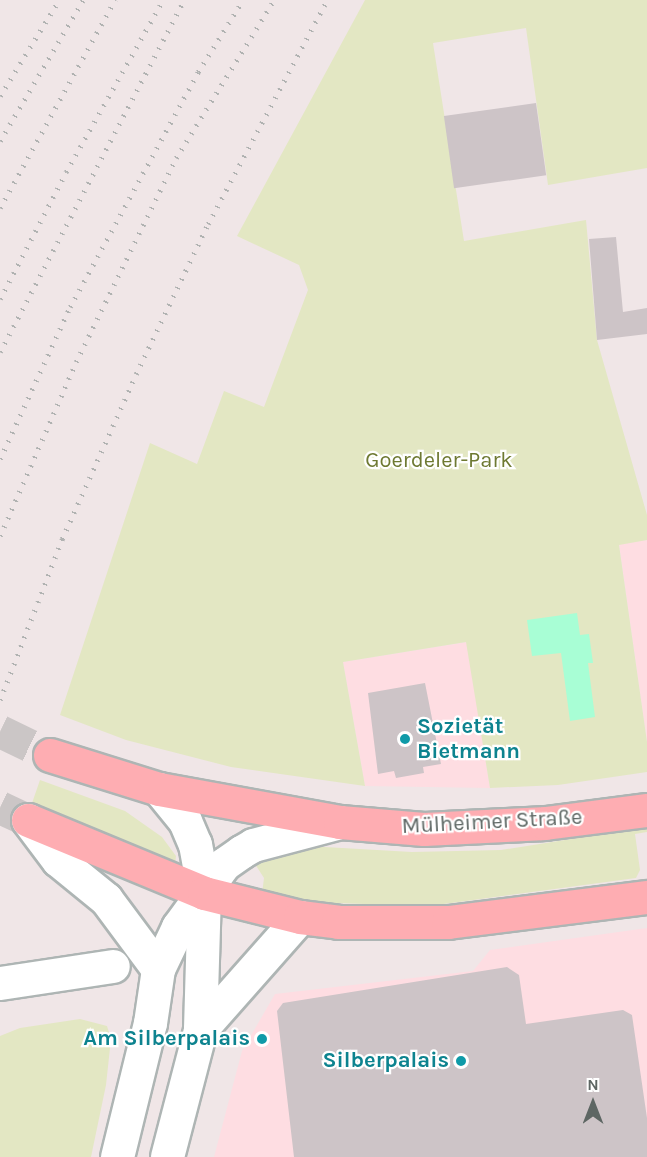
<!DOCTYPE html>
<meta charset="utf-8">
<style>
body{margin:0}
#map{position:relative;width:647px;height:1157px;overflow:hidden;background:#f0e6e7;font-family:Karla,sans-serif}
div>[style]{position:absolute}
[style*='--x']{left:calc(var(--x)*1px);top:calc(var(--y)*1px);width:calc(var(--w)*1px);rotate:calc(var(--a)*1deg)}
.commercial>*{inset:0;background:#fedde2}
.green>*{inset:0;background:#e3e7c3}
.water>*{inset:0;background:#a8fed5}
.building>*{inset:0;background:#cdc4c7;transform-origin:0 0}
.major-tunnel>*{height:33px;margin-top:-16.5px;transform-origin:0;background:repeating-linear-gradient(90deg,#cbc6c6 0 33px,transparent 0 49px)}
.roads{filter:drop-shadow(2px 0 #aeb5b4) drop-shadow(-2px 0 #aeb5b4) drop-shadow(0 2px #aeb5b4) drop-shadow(0 -2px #aeb5b4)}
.minor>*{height:33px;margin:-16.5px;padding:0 16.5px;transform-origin:16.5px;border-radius:16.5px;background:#fff}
.major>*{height:33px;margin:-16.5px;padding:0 16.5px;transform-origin:16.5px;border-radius:16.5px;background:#feadb2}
.rail>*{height:4.5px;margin-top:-2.25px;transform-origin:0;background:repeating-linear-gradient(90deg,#b0b2b1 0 1.5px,transparent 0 9.5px)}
.dots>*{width:16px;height:16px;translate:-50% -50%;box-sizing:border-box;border:3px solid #fff;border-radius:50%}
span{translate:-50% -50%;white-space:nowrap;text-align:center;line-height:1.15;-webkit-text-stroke:4.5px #fff;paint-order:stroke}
.park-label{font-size:22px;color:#6e7932}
.culture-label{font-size:22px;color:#0d838f;font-weight:700}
.left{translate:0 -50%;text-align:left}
.right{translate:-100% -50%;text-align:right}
.street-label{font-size:22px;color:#5d6663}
.north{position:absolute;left:563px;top:1073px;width:60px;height:60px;-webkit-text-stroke:4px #fff;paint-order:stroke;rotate:0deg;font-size:16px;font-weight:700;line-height:24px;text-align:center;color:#5d6663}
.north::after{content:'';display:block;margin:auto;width:21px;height:27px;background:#5d6663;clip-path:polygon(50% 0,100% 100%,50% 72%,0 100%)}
</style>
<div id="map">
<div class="commercial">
<i style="clip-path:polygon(647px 540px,647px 742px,619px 544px)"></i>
<i style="clip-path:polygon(467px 642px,490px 788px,365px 786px,343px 662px)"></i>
<i style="clip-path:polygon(647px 928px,647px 1157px,214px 1157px,242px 1051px,275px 994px,473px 971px,490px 950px)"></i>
</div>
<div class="green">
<i style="clip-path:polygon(365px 0,647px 0,647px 168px,548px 185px,526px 28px,433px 43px,464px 241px,586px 220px,597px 340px,647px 515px,647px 540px,619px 545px,647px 742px,647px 772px,558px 785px,490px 788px,466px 642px,343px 662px,365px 786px,231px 767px,126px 740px,60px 715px,150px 443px,197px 464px,224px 391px,264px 407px,308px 290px,299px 265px,237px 236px)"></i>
<i style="clip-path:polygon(40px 780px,125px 811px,162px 837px,176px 856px,175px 864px,31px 806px)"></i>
<i style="clip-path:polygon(647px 827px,647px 832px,635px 834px,640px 870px,636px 878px,429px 906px,333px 903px,262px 894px,264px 878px,253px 861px,307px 846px,412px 852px,501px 850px)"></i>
<i style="clip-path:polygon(80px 1019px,107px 1026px,111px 1039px,106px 1085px,91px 1157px,0 1157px,0 1036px,20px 1028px)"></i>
</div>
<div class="water">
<i style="clip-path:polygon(577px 613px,580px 635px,589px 634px,593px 663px,588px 663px,595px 717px,570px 721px,561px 653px,532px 656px,527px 620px)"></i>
</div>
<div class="building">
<i style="left:536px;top:103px;width:73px;height:93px;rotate:82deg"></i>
<i style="clip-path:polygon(616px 237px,623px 312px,647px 308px,647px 334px,597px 340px,589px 239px)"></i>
<i style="clip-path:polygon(425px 683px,441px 764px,423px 767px,424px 773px,396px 778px,394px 771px,378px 774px,368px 693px)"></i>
<i style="clip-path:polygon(507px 967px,519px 975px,526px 1024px,623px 1010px,632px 1015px,647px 1118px,647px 1157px,294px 1157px,277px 1011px,283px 1003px)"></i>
</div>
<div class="major-tunnel">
<i style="--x:0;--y:731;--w:55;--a:25.6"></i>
<i style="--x:0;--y:807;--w:31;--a:25"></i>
</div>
<div class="roads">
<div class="minor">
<i style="--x:159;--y:789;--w:41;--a:50.9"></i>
<i style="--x:185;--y:821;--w:25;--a:67"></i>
<i style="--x:195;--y:844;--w:50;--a:79.6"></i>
<i style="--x:204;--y:893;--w:137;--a:91.7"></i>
<i style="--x:200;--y:1030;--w:131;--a:104.6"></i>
<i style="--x:28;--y:820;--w:50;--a:53.1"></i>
<i style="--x:58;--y:860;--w:62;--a:39.1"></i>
<i style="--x:106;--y:899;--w:87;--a:53.4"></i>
<i style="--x:0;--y:983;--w:114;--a:-8.6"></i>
<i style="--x:200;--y:1030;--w:151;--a:-48.5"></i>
<i style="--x:117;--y:1157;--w:138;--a:-76.2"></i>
<i style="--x:150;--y:1023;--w:55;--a:-81.6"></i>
<i style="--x:158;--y:969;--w:47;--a:-64.5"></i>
<i style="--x:178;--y:927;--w:78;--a:-53.9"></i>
<i style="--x:224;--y:864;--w:21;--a:-35"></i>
<i style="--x:241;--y:852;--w:14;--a:-30"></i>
<i style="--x:253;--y:845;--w:90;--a:-14.8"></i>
</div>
<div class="major">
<i style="--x:50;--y:755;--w:114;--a:17.3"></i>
<i style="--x:159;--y:789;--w:184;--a:10.3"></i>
<i style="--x:340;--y:822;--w:84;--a:4.8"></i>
<i style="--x:424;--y:829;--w:121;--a:-2.8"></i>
<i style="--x:545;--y:823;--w:103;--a:-7.3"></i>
<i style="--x:28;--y:820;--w:191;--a:22.5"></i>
<i style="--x:204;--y:893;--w:99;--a:14"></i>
<i style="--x:300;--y:917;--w:38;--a:7"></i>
<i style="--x:338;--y:922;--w:110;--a:0"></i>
<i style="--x:448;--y:922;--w:201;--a:-7.2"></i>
</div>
</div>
<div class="rail">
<i style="--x:0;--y:96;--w:113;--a:-58.4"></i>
<i style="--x:0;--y:141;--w:164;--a:-59.5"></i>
<i style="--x:0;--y:208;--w:238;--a:-61.1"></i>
<i style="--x:0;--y:299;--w:143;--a:-62.5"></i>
<i style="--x:66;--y:172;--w:197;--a:-60.6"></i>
<i style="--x:0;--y:352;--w:397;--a:-62.4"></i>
<i style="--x:0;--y:459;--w:167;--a:-65.3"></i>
<i style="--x:70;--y:307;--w:268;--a:-61.4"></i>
<i style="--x:198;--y:72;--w:85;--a:-58"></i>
<i style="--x:0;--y:536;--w:190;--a:-66.4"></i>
<i style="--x:76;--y:362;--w:227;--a:-63.9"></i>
<i style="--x:176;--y:158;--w:186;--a:-58.2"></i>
<i style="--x:0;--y:700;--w:173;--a:-68.9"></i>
<i style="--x:62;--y:539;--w:181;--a:-65.8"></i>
<i style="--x:136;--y:374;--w:166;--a:-64.4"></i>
<i style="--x:208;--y:224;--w:254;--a:-62"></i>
</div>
<div class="dots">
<i style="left:405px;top:739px;background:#0f9aa8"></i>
<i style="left:262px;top:1039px;background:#0f9aa8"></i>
<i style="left:461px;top:1061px;background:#0f9aa8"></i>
</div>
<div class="park-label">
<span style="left:439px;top:461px">Goerdeler-Park</span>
</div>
<div class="culture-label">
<span class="left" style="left:417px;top:739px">Sozietät<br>Bietmann</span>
<span class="right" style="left:250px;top:1039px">Am Silberpalais</span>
<span class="right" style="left:449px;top:1061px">Silberpalais</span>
</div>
<div class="street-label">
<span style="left:492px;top:822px;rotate:-3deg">Mülheimer Straße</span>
</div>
<div class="north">N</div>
</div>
